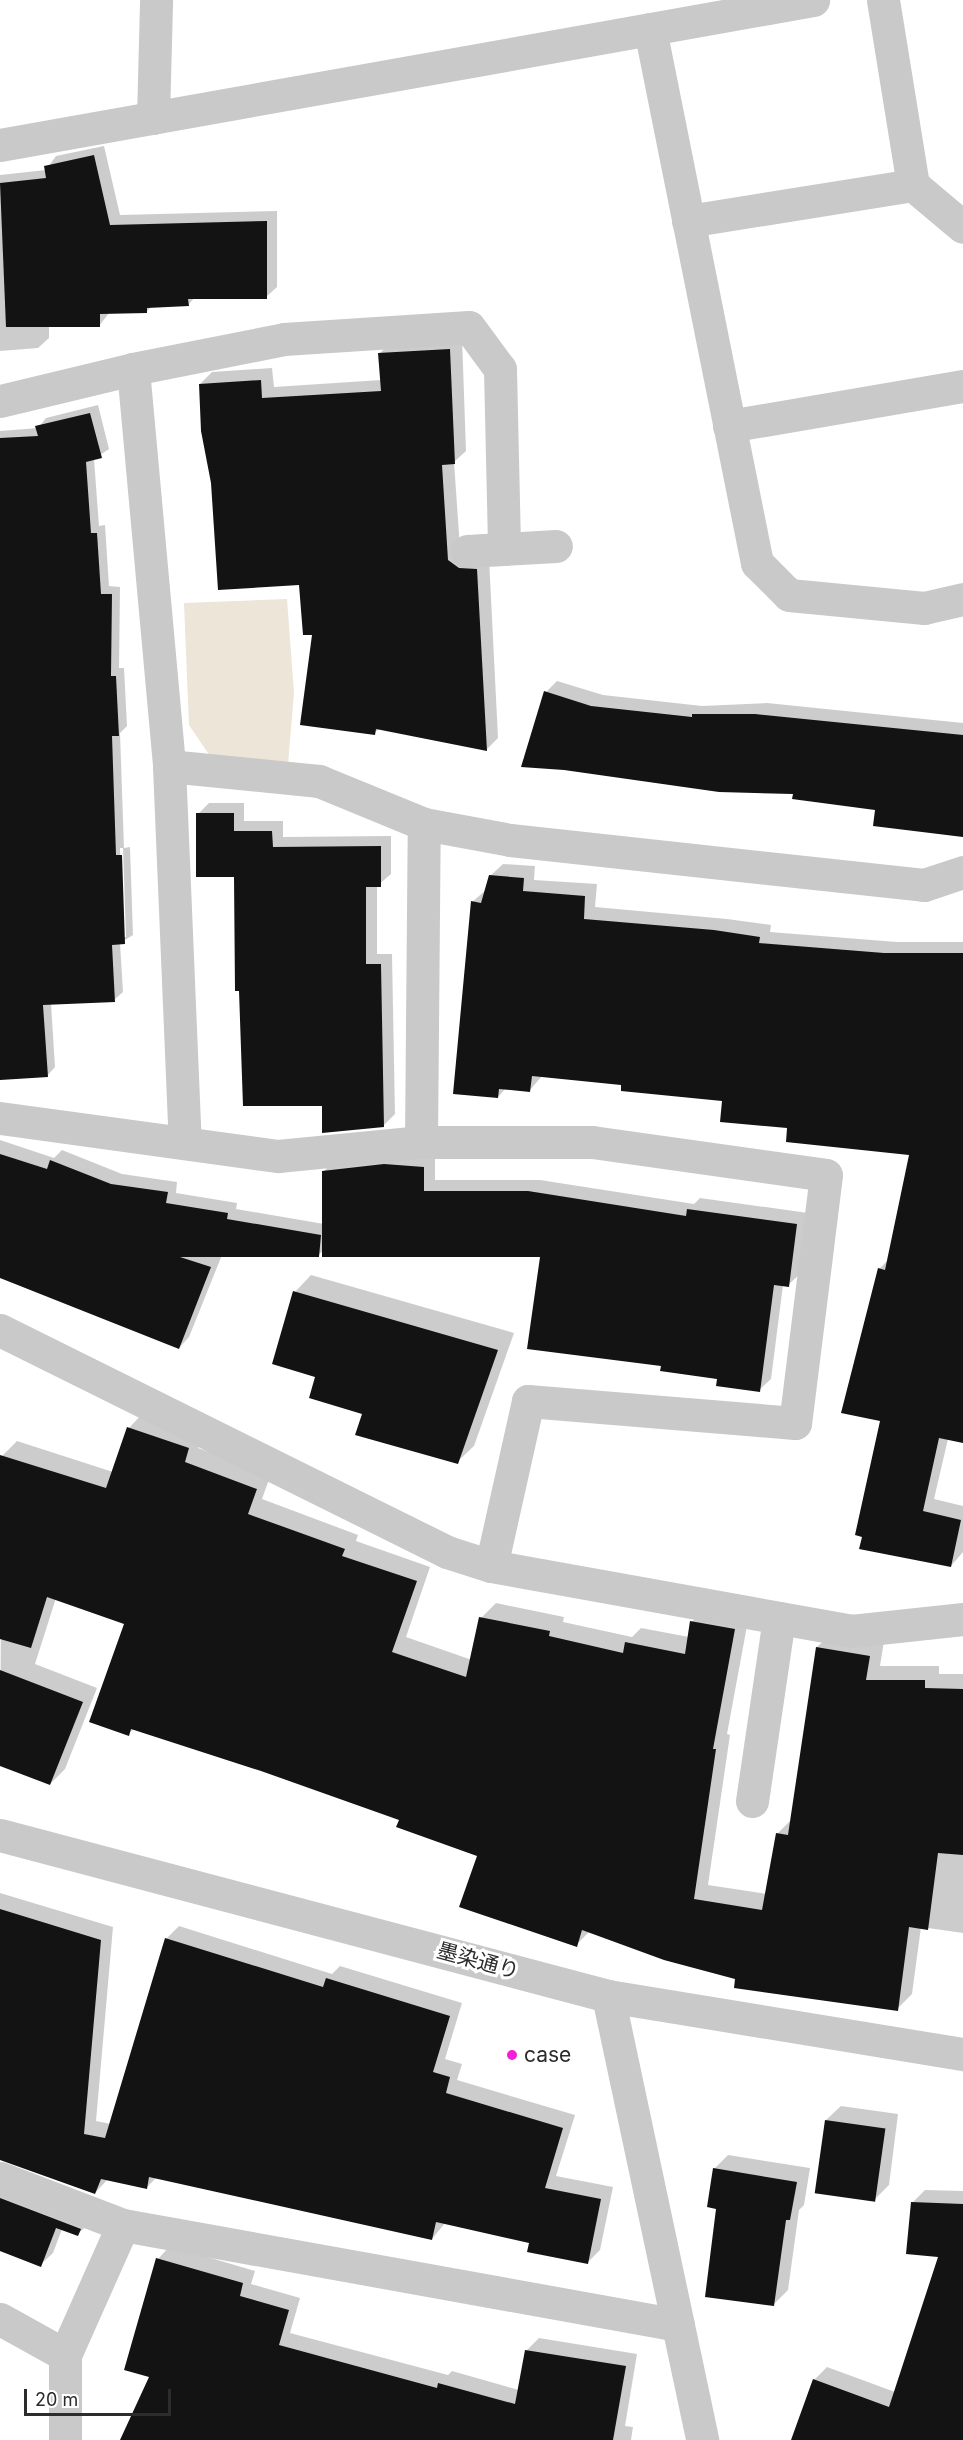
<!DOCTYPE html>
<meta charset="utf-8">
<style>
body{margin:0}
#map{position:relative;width:963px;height:2440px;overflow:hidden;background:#fff;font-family:Inter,"Noto Sans JP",sans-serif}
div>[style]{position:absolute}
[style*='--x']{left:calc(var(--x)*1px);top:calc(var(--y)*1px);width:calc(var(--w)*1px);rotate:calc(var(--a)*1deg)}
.green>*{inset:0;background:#ece5d8}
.shadow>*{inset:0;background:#0003}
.building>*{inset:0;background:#131313;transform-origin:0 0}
.minor>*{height:33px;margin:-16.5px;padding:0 16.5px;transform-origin:16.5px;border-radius:16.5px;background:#c9c9c9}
.dots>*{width:16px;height:16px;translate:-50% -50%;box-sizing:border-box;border:3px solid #fff;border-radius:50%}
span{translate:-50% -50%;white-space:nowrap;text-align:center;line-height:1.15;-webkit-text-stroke:6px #fff;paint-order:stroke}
.street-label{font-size:21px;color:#2c2c2c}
.poi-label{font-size:21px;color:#2c2c2c}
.left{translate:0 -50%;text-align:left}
.scale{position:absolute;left:24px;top:2389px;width:147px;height:27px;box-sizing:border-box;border:3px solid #2c2c2c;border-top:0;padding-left:8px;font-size:18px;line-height:21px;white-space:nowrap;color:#2c2c2c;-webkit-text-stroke:4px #fff;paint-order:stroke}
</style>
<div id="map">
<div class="green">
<i style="clip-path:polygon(287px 599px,294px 693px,288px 764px,210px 756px,189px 725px,184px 603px)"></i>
</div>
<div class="shadow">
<i style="clip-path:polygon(104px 146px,120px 215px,277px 211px,277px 287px,266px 297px,195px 297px,188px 305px,152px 306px,146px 312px,109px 313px,99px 326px,49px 326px,49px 338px,38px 348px,0 351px,0 175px,46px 170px,56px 156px)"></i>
<i style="clip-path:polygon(462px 337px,466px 451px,454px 462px,460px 548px,489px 558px,498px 738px,486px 750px,379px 729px,374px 733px,314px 633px,301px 583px,213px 483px,200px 384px,212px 372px,272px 368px,274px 387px,381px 380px,380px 353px,392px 341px)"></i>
<i style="clip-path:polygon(evenodd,98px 405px,109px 449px,94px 459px,99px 526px,105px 525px,109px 586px,120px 587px,119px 668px,124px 668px,127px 726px,120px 733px,124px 848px,130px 847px,133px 935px,120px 943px,123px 992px,114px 1000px,51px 1003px,55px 1067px,47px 1076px,0 1079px,0 431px,38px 428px,46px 418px,98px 405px,120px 848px,123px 848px,126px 937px,123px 937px,120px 848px)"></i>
<i style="clip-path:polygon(557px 681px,603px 695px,702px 706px,767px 703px,963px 723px,963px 804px,876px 808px,794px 792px,546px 692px)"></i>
<i style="clip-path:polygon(209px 803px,244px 803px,244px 821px,283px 821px,283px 837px,391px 836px,391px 874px,377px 886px,377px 954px,392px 954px,395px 1114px,384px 1125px,324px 1104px,236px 876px,198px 814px)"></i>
<i style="clip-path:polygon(503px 864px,535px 866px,534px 880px,597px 884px,595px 907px,727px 919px,771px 925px,770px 932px,897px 942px,963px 942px,963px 1442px,948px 1439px,934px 1499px,963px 1506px,963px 1552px,951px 1566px,861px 1548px,881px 1420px,879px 1269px,888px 1260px,910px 1154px,789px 1126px,724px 1100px,623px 1084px,542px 1076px,530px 1090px,506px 1088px,498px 1097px,472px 902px,486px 890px,490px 876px)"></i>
<i style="clip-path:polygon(0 1140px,54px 1158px,62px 1150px,122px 1174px,177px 1182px,176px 1193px,237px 1203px,236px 1209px,324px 1224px,324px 1171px,336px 1159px,435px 1155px,435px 1180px,540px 1180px,694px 1204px,700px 1198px,808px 1213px,800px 1274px,788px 1285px,783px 1285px,771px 1379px,759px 1390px,663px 1365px,541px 1255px,324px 1250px,318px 1255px,222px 1255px,189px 1337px,179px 1348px,0 1276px)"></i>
<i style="clip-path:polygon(311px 1275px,514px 1333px,474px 1446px,457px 1462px,364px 1413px,317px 1376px,295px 1292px)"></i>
<i style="clip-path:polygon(143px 1413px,203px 1434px,198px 1448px,271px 1474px,262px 1499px,358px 1535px,356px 1541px,430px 1567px,406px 1637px,472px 1660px,481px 1618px,496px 1603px,564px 1617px,563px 1622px,632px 1637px,641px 1628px,689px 1637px,692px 1622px,706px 1607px,749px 1615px,727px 1734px,730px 1735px,708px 1885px,767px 1894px,777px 1834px,792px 1819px,817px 1647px,832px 1633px,884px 1641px,880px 1666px,939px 1666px,939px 1674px,963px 1674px,963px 1933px,921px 1927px,912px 1994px,897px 2009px,737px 1978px,590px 1931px,576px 1945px,479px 1855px,401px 1819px,262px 1770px,135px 1728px,128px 1734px,126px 1623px,56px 1598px,35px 1664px,97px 1688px,65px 1769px,50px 1784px,0 1764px,2px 1456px,17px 1441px,113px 1472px,129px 1428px)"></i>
<i style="clip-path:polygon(0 1893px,113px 1927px,96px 2121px,111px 2124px,167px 1938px,179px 1926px,332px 1974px,340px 1966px,462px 2003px,445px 2059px,462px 2064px,457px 2080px,575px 2115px,556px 2176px,613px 2187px,600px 2250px,588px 2262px,531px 2241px,445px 2223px,432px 2239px,157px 2177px,146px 2188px,108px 2179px,95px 2193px,0 2159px)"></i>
<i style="clip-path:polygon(841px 2106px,898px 2114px,889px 2185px,875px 2199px,826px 2120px)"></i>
<i style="clip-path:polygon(728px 2155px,810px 2168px,804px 2205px,799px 2210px,788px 2290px,774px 2304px,718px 2208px,714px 2169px)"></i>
<i style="clip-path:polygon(0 2179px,90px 2222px,78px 2234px,62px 2229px,53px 2253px,40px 2265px,0 2251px)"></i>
<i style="clip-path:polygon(925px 2190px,963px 2191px,963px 2440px,793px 2440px,814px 2380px,827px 2367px,895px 2392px,940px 2256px,912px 2203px)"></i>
<i style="clip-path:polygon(170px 2246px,255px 2271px,251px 2284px,300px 2298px,290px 2333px,448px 2375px,452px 2371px,519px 2390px,527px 2350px,539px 2338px,637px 2354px,625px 2426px,633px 2427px,631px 2440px,121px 2440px,151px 2376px,158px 2259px)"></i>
</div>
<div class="building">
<i style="clip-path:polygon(94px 155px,110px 225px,267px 221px,267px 299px,188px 299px,189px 306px,147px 308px,147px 313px,100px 314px,100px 327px,6px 327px,0 183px,46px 178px,44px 166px)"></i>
<i style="clip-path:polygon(450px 349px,455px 464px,442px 465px,448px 560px,459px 568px,477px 569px,487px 751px,376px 729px,375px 735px,300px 725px,312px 635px,303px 635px,299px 585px,218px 590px,211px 483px,201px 431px,199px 384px,261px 380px,262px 398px,381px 391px,378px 353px)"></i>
<i style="clip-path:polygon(90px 413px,102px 458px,86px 462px,91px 533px,97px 533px,101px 594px,112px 594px,111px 676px,116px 676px,119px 736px,112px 736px,116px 855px,122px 855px,125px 944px,112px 945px,115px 1002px,43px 1005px,48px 1077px,0 1080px,0 438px,38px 436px,35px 426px)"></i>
<i style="clip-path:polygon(544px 691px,591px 706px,692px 717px,692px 714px,755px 714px,963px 735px,963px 837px,873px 826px,875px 810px,792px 799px,793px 794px,719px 792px,564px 770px,521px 767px)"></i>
<i style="clip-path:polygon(196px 813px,234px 813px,234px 831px,272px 831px,273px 847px,381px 846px,381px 887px,366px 887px,366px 964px,381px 964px,384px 1127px,322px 1133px,322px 1106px,243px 1106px,239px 991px,235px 991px,234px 877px,196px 877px)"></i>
<i style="clip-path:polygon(489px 875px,524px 878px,523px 891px,585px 896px,584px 919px,714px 930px,760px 937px,759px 943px,884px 953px,963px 953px,963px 1443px,939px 1438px,923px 1511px,961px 1520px,951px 1567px,859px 1549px,862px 1537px,855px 1535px,880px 1421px,841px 1413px,878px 1268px,885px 1270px,909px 1155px,786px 1142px,787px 1128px,720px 1122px,722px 1101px,621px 1091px,621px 1085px,532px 1076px,530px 1092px,499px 1089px,498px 1098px,453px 1094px,471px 901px,481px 903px)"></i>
<i style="clip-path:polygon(0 1154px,47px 1169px,50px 1160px,111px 1184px,168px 1192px,166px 1203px,228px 1213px,227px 1219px,321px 1235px,319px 1257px,180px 1257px,211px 1267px,179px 1349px,0 1278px)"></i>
<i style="clip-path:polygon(384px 1164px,424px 1167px,424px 1191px,528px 1191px,686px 1216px,687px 1209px,797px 1224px,789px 1287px,774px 1285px,760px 1392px,716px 1386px,717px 1379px,660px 1371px,661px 1366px,527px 1349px,540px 1257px,322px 1257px,322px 1171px)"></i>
<i style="clip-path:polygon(293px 1291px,498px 1350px,458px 1464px,355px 1435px,362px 1414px,309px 1398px,315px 1377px,272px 1364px)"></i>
<i style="clip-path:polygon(127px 1427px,189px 1448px,185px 1462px,257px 1489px,248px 1514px,345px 1549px,342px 1556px,417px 1581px,392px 1652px,466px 1677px,479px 1617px,550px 1631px,549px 1636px,623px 1653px,625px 1642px,685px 1654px,690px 1621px,735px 1629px,713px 1749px,716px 1749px,694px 1899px,762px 1910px,776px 1833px,788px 1835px,816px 1647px,870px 1656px,866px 1680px,925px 1680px,925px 1688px,963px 1689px,963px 1855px,938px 1853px,928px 1930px,909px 1927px,898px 2011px,734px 1988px,735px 1979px,664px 1960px,582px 1930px,577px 1947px,459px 1907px,477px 1856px,396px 1827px,399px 1820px,261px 1771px,131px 1729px,129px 1736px,89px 1722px,124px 1624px,47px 1597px,31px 1648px,0 1639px,0 1455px,106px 1488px)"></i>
<i style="clip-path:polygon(0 1670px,83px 1702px,50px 1785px,0 1766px)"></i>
<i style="clip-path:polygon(0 1909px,101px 1940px,84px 2134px,105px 2138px,165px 1938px,323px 1987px,326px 1978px,450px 2016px,433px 2072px,450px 2077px,446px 2093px,563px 2128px,545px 2188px,601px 2199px,588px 2264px,527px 2252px,529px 2243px,436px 2222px,432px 2240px,149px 2177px,147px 2189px,101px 2179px,95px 2194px,0 2160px)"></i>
<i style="left:825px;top:2120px;width:61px;height:74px;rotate:8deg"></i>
<i style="clip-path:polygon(713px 2168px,797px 2182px,790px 2220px,786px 2220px,774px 2306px,705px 2297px,716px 2209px,707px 2207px)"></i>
<i style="clip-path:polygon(0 2198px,81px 2229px,78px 2236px,56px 2228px,41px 2267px,0 2251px)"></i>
<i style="clip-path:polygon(911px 2202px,963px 2204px,963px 2440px,791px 2440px,813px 2379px,889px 2407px,938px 2257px,906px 2254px)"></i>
<i style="clip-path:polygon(156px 2258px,243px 2283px,240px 2296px,289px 2310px,279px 2345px,437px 2388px,438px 2383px,515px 2404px,525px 2350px,626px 2366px,613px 2440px,120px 2440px,149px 2377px,124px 2370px)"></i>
</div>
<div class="minor">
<i style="--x:883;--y:0;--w:187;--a:80.8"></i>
<i style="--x:913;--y:185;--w:65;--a:40"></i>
<i style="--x:650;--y:29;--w:545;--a:78.67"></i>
<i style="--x:757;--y:563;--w:45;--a:45"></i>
<i style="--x:789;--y:595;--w:136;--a:5.5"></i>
<i style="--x:924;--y:608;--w:40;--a:-13"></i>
<i style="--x:153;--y:118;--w:118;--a:-88.5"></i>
<i style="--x:0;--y:145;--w:826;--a:-10.11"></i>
<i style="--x:688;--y:221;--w:228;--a:-9.1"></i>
<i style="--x:133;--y:369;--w:154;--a:-11.2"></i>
<i style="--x:284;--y:339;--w:185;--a:-3.7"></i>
<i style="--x:469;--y:327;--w:52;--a:53.6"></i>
<i style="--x:500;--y:369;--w:180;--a:88.7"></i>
<i style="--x:0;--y:401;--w:137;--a:-13.5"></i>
<i style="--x:133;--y:369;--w:399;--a:84.8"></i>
<i style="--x:169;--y:766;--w:375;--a:87.6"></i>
<i style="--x:729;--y:426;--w:237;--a:-9.7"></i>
<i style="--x:467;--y:551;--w:89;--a:-3.2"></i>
<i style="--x:169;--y:766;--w:151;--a:5.7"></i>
<i style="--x:319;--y:781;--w:113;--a:22.3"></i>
<i style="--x:424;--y:824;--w:87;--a:10.5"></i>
<i style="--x:510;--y:840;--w:416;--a:6.2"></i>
<i style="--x:924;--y:885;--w:41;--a:-18.4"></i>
<i style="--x:0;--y:1118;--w:281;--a:7.8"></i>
<i style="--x:278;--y:1156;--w:144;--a:-5.6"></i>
<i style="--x:421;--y:1142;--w:171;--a:0"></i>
<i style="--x:592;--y:1142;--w:236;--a:8"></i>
<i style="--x:826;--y:1175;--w:250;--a:97.1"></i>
<i style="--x:795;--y:1423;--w:268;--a:-175.3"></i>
<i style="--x:528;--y:1401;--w:169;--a:102.6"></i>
<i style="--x:421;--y:1142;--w:318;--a:-89.5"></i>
<i style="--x:0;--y:1330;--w:499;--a:26.4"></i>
<i style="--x:447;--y:1552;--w:46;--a:17.7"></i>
<i style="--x:491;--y:1566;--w:366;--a:10.2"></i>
<i style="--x:851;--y:1631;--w:113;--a:-6.1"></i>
<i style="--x:752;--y:1801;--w:185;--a:-81.6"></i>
<i style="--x:0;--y:1835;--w:629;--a:14.83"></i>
<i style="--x:608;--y:1996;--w:360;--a:9.3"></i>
<i style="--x:608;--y:1996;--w:454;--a:78"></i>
<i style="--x:0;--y:2178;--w:132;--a:20.9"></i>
<i style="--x:0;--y:2319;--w:74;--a:29"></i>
<i style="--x:65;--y:2440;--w:85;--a:-90"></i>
<i style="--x:65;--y:2355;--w:142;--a:-66"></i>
<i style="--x:123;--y:2225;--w:564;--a:10.21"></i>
</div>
<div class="dots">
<i style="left:512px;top:2055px;background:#f31fd9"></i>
</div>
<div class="street-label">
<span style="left:478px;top:1961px;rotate:15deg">墨染通り</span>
</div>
<div class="poi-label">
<span class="left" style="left:524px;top:2055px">case</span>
</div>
<div class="scale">20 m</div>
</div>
